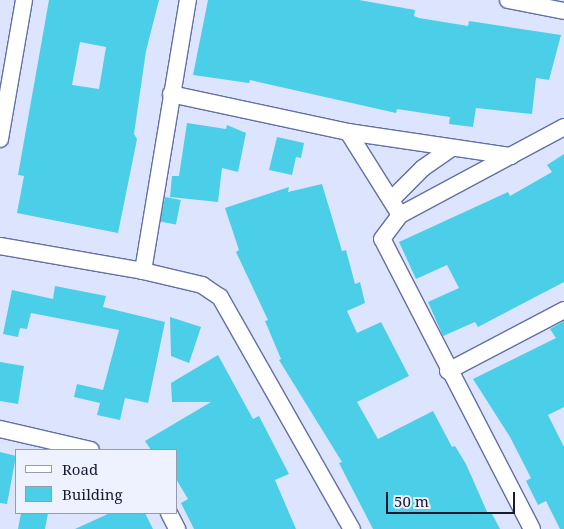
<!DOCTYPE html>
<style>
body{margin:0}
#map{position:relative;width:564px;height:529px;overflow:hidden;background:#dde4fe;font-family:"Noto Serif",serif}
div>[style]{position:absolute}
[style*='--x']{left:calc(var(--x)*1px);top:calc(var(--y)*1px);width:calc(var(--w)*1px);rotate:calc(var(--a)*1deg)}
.building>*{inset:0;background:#4bcee8;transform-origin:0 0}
.roads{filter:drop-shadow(1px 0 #626fa8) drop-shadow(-1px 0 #626fa8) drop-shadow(0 1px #626fa8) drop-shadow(0 -1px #626fa8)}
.minor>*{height:16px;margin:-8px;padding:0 8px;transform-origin:8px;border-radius:8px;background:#fff}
span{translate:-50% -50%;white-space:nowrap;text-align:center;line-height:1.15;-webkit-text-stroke:4px #eef2ff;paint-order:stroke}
.legend{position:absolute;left:15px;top:449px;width:162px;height:65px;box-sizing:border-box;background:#eef2ff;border:1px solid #979cad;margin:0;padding:6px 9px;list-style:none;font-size:15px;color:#151a31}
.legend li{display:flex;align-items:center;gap:10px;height:25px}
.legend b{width:25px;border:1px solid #979cad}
.scale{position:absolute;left:386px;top:492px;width:129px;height:22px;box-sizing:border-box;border:2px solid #151a31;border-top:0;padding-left:6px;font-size:15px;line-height:18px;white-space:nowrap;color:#151a31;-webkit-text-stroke:4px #eef2ff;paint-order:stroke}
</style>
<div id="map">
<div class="building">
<i style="clip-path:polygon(evenodd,49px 0,159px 0,146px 51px,134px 134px,137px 139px,118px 233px,17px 213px,24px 176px,18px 175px,49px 0,80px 42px,106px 47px,99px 89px,72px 85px,80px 42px)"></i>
<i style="clip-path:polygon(208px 0,359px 0,415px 10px,414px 16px,419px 18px,468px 26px,469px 21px,561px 35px,549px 80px,536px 78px,532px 114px,476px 108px,473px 127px,449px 124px,450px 117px,397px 109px,396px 113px,250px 80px,249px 83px,193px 75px)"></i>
<i style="clip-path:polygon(187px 123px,226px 129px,227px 125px,246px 133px,238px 172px,222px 168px,218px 202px,170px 197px,172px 176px,179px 176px)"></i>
<i style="clip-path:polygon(277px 137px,304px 143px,301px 158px,296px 157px,292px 175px,269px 170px)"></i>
<i style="clip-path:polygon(564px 154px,564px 282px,478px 327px,475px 322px,443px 336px,428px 302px,459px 288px,447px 265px,416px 279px,399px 242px,508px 192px,510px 196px,552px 172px,547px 165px)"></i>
<i style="clip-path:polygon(322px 184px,342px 251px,346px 250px,355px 284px,360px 282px,365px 303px,347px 311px,357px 333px,381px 322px,409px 376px,357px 402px,378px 439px,433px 411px,452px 447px,455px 446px,466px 464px,488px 514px,491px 512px,500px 529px,373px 529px,339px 463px,342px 462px,279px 360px,281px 359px,265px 321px,268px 320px,236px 252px,239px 250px,225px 208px,289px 187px,288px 192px)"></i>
<i style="left:165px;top:197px;width:16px;height:25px;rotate:11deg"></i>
<i style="clip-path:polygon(55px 286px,106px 296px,103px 307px,165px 322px,148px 403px,125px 398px,120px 420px,97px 415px,100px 403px,74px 397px,77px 384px,103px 390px,119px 330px,31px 313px,27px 329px,20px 328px,18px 337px,3px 334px,12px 290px,53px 299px)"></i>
<i style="clip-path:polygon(170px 317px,201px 327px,189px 363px,171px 356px)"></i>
<i style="clip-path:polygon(564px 321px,564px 407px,548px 415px,564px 447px,564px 529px,560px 529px,546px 501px,538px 505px,526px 481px,531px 478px,510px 437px,473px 379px,556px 338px,550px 329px)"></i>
<i style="clip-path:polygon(218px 355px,253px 419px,259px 416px,289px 474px,275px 480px,296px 529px,194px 529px,181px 503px,188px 499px,176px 479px,176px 450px,151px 450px,145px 441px,211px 402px,172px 402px,171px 383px)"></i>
<i style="clip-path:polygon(0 362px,24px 366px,18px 404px,0 401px)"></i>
<i style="clip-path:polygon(0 452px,16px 456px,7px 504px,0 503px)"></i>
<i style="clip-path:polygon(21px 513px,48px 513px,45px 529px,18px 529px)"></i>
<i style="clip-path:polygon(110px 513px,145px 513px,153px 529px,75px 529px)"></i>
</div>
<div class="roads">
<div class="minor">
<i style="--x:508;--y:0;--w:57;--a:11.1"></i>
<i style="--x:171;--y:94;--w:181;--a:12.1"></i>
<i style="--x:348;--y:132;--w:165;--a:8.4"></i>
<i style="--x:348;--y:132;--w:98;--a:57.9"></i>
<i style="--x:0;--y:139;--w:141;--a:-80.2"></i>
<i style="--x:391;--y:200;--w:45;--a:-45"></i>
<i style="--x:423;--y:168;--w:33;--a:-35"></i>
<i style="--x:0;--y:246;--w:145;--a:9.9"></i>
<i style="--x:143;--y:271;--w:61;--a:13.3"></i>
<i style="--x:202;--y:285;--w:22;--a:34"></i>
<i style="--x:220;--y:297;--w:267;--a:60.4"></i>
<i style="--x:143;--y:271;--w:275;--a:-80.6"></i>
<i style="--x:448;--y:371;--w:131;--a:-27.7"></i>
<i style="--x:0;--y:429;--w:93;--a:13"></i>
<i style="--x:169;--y:513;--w:18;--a:63"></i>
<i style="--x:532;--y:529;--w:326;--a:-117.3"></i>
<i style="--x:382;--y:239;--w:30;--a:-53"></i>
<i style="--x:400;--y:215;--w:186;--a:-28.2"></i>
</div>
</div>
<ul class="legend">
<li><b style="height:6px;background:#fff"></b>Road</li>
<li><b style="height:14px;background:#4bcee8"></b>Building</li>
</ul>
<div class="scale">50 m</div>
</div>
